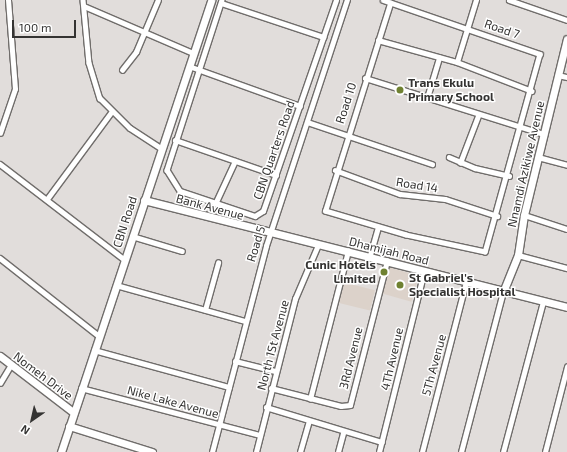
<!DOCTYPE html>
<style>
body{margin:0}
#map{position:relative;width:567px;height:452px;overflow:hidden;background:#e1dddb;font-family:"Exo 2",sans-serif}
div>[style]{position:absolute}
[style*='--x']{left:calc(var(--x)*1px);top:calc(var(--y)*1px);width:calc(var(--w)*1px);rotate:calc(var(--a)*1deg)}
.built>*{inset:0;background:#dcd2ca;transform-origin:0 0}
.roads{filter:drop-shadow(1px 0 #706d6b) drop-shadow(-1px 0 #706d6b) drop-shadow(0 1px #706d6b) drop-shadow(0 -1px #706d6b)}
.street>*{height:4.5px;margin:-2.25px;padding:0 2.25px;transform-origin:2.25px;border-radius:2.25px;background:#fff}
.secondary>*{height:7px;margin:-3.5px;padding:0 3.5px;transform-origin:3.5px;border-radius:3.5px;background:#fff}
.dots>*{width:11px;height:11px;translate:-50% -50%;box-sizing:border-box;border:2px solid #fff;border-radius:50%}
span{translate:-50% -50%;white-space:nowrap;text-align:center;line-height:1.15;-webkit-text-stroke:3px #fff;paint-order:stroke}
.street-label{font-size:12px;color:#343332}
.poi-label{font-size:12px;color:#343332;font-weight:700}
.left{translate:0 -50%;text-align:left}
.right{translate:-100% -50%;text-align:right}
.north{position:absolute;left:12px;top:400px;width:40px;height:40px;-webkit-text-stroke:3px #fff;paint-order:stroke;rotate:214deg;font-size:11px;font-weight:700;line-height:16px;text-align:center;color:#343332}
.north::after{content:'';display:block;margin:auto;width:14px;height:18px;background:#343332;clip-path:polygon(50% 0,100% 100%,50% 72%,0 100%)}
.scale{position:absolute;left:12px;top:20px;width:64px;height:18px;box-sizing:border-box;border:2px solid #343332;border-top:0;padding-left:5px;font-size:12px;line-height:14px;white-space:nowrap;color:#343332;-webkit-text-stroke:3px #fff;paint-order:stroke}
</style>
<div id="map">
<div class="built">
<i style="left:388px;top:267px;width:32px;height:27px;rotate:16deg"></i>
<i style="left:342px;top:282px;width:34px;height:21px;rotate:14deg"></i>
</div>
<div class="roads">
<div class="street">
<i style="--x:83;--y:0;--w:63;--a:84.6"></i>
<i style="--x:89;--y:63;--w:37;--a:73"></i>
<i style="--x:100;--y:98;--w:42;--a:45"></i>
<i style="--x:130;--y:128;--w:37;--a:33"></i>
<i style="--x:222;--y:0;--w:179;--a:107.9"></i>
<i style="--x:167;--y:170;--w:25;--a:58"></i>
<i style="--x:180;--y:191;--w:79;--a:18.4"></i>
<i style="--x:255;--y:216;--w:9;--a:-32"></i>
<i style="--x:263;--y:211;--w:223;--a:-70.9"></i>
<i style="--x:383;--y:0;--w:166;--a:19"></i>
<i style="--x:540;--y:54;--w:205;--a:105.5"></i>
<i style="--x:485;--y:252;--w:81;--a:-167.9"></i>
<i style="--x:406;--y:235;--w:84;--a:-163.5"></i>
<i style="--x:325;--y:211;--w:218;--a:-72.6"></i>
<i style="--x:509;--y:0;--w:61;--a:19"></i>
<i style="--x:221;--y:3;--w:108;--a:18.3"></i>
<i style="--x:84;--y:6;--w:119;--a:23.3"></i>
<i style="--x:378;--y:40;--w:82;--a:15.6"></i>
<i style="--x:457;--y:62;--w:80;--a:21.1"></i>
<i style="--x:457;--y:62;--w:65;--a:-73"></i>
<i style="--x:189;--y:66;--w:118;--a:19.8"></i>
<i style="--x:122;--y:70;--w:23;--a:-52"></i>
<i style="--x:136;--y:52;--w:56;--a:-67.1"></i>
<i style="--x:558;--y:75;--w:9;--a:13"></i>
<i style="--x:365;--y:78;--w:188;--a:17.4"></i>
<i style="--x:427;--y:98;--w:42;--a:-73.3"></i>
<i style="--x:307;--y:122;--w:132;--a:18.6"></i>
<i style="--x:0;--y:133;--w:46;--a:-71.2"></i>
<i style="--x:15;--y:89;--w:89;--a:-94.5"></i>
<i style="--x:175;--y:140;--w:107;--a:19.1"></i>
<i style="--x:449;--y:157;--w:28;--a:23"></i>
<i style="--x:475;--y:168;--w:35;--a:13"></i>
<i style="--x:538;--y:157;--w:30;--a:15"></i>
<i style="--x:460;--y:163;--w:50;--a:-69"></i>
<i style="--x:0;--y:164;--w:158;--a:37.5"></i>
<i style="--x:335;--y:170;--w:69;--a:20.3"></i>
<i style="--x:400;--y:194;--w:45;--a:6.3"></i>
<i style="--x:445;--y:199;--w:55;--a:18.1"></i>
<i style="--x:47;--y:199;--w:109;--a:-53.5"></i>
<i style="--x:215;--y:204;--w:47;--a:-65.1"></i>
<i style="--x:524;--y:215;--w:45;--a:18"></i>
<i style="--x:132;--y:236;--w:52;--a:16.7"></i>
<i style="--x:370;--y:255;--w:29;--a:-74"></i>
<i style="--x:518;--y:255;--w:51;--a:14.9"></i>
<i style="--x:0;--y:258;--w:126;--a:38.2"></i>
<i style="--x:116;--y:285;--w:134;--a:15.6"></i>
<i style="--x:205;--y:310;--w:49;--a:-74.5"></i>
<i style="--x:94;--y:350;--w:140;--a:15.3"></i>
<i style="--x:235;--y:361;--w:41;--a:14"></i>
<i style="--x:0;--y:383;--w:21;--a:-59"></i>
<i style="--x:81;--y:388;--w:185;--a:14.7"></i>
<i style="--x:271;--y:388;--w:72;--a:14.4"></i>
<i style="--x:341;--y:406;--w:9;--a:-6"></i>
<i style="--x:350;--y:405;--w:149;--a:-75.6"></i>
<i style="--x:310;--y:399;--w:153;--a:-75.6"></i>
<i style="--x:266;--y:407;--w:121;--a:16.8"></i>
<i style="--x:212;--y:452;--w:213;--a:-75.3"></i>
<i style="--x:266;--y:246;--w:259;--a:-71.8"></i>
<i style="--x:256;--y:452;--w:158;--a:-75.7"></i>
<i style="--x:295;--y:299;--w:59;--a:-66.9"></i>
<i style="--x:300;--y:452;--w:32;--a:-74"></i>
<i style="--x:338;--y:452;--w:20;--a:-75"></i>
<i style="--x:379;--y:452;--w:187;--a:-76"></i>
<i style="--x:422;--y:452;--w:176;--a:-75.5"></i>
<i style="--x:461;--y:452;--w:165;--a:-75.3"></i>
<i style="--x:503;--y:452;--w:155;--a:-75.1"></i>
<i style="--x:545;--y:452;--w:88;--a:-75.5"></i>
</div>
<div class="secondary">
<i style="--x:144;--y:200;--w:436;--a:14.2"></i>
<i style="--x:503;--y:292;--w:40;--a:-68"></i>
<i style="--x:518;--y:255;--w:40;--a:-81.5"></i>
<i style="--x:524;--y:215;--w:181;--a:-76.3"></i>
<i style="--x:0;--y:356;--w:92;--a:37.5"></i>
<i style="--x:69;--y:426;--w:87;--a:17.4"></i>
<i style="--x:61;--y:452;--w:476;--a:-71.6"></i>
</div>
</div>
<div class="dots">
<i style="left:400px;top:90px;background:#6f8131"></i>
<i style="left:384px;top:272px;background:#6f8131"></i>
<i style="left:400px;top:285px;background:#6f8131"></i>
</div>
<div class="street-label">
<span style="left:502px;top:29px;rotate:19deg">Road 7</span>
<span style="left:346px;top:103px;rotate:-72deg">Road 10</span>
<span style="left:274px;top:150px;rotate:-71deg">CBN Quarters Road</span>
<span style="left:526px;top:164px;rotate:-77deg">Nnamdi Azikiwe Avenue</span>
<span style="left:417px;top:185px;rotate:9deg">Road 14</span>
<span style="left:210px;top:207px;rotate:15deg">Bank Avenue</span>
<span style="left:125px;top:222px;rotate:-72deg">CBN Road</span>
<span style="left:256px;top:244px;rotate:-73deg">Road 5</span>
<span style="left:389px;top:251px;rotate:14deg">Dhamijah Road</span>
<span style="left:273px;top:345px;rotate:-75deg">North 1St Avenue</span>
<span style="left:351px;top:358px;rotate:-76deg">3Rd Avenue</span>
<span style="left:392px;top:359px;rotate:-77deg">4Th Avenue</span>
<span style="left:434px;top:365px;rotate:-75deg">5Th Avenue</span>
<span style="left:43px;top:376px;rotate:37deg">Nomeh Drive</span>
<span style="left:173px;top:402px;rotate:15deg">Nike Lake Avenue</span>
</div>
<div class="poi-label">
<span class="left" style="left:408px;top:90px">Trans Ekulu<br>Primary School</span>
<span class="right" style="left:376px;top:272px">Cunic Hotels<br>Limited</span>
<span class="left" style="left:409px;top:285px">St Gabriel's<br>Specialist Hospital</span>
</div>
<div class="north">N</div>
<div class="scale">100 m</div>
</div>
